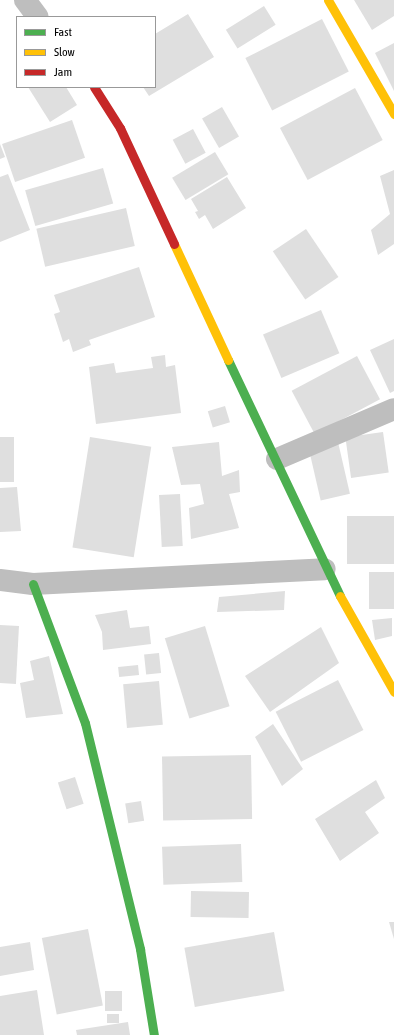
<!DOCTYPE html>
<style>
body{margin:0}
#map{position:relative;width:394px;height:1035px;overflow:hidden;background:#fff;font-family:"Asap Condensed",sans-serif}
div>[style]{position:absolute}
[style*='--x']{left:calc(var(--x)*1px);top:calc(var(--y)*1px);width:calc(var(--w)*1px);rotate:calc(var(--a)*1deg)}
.building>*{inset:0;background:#dfdfdf;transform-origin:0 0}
.street>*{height:22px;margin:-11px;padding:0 11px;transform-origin:11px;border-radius:11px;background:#bebebe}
.fast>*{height:9px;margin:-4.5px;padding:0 4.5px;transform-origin:4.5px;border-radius:4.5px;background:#4caf50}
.slow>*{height:9px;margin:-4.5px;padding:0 4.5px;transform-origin:4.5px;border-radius:4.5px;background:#ffc107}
.jam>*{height:9px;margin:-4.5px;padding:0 4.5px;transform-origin:4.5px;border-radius:4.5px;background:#c62828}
span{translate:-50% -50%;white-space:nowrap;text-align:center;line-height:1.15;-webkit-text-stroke:3px #fff;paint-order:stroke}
.legend{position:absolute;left:16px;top:16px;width:140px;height:72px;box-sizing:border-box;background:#fff;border:1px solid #999;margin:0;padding:5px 7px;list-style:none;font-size:12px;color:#000}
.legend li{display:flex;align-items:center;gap:8px;height:20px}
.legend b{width:20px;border:1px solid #999}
</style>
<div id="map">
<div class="building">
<i style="clip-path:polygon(354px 0,394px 0,394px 16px,372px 30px)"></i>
<i style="left:264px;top:6px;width:22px;height:45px;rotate:58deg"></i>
<i style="clip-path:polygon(188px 14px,214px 57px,149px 96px,143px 87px,155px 87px,155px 34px)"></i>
<i style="left:322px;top:19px;width:59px;height:86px;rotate:63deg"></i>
<i style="clip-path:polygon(394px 43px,394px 91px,375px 53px)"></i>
<i style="clip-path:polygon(28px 87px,66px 87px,77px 105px,50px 122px)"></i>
<i style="left:355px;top:88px;width:59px;height:85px;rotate:62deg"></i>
<i style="left:222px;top:107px;width:34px;height:23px;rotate:60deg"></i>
<i style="left:72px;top:120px;width:40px;height:74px;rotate:71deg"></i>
<i style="left:193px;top:129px;width:27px;height:23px;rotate:62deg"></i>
<i style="clip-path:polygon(0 144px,5px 157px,0 159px)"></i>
<i style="left:215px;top:152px;width:26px;height:50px;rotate:59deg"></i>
<i style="left:103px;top:168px;width:37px;height:81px;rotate:74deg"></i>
<i style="clip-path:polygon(394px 170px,394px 244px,378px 255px,371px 230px,390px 214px,380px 176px)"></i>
<i style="clip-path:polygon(8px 174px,30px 230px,0 242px,0 177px)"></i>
<i style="clip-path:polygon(227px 177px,246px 208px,213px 229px,205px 215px,199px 219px,195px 212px,198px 211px,191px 199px)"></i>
<i style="left:126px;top:208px;width:39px;height:92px;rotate:77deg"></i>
<i style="left:306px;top:229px;width:58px;height:40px;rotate:56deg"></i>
<i style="clip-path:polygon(139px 267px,155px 317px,89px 340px,91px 345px,73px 352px,69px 339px,63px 342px,54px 314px,60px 312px,54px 295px)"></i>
<i style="left:321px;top:310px;width:47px;height:63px;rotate:67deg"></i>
<i style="clip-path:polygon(394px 339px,394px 391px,390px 393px,370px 350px)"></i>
<i style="clip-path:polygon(165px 355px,166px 367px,175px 365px,181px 413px,96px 424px,89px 367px,114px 363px,116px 373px,153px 368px,151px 357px)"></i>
<i style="left:357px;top:356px;width:49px;height:74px;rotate:62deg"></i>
<i style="left:225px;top:406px;width:17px;height:18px;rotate:73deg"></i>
<i style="left:383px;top:432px;width:41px;height:38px;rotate:82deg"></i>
<i style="left:0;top:437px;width:14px;height:45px"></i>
<i style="left:90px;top:437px;width:62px;height:112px;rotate:9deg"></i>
<i style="clip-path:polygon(219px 442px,222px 476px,239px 470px,240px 492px,229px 494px,239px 528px,191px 539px,189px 508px,204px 504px,200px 484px,181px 485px,172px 447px)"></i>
<i style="left:338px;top:442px;width:53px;height:30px;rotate:77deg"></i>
<i style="clip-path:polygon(17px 487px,21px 531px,0 532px,0 488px)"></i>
<i style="left:180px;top:494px;width:52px;height:21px;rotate:87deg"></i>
<i style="left:394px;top:516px;width:48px;height:47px;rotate:90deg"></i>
<i style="left:394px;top:572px;width:37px;height:25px;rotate:90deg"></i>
<i style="clip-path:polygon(285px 591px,284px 610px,217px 612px,219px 597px)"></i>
<i style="clip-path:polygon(127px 610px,130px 628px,149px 626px,151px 644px,103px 650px,102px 632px,95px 615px)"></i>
<i style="clip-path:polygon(392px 618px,392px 636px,375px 640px,372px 620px)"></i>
<i style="left:0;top:625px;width:19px;height:58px;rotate:3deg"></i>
<i style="left:205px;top:626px;width:84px;height:42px;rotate:73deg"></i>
<i style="clip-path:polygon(321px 627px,339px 663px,270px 712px,245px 676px)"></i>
<i style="left:159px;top:653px;width:20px;height:15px;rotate:84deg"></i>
<i style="clip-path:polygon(49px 656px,63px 714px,26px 718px,20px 683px,34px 680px,30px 661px)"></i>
<i style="left:138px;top:665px;width:10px;height:20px;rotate:84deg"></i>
<i style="left:338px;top:680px;width:56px;height:70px;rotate:63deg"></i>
<i style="left:159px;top:681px;width:44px;height:36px;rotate:85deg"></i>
<i style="clip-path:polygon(273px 724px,303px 769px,282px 786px,255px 737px)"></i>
<i style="left:251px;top:755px;width:64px;height:89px;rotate:89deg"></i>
<i style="left:75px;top:777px;width:28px;height:18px;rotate:72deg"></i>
<i style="clip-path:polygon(376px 780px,385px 798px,365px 812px,379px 833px,340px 861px,315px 819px)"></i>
<i style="left:141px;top:801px;width:20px;height:16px;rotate:81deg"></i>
<i style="left:241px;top:844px;width:38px;height:79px;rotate:88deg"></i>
<i style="left:191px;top:891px;width:58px;height:26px;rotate:1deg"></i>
<i style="clip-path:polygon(389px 922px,394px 922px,394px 939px)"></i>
<i style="left:88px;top:929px;width:78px;height:47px;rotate:79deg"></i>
<i style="left:274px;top:932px;width:60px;height:91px;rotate:80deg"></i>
<i style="clip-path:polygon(30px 942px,34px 970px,0 976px,0 947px)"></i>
<i style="clip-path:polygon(37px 990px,44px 1035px,0 1035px,0 996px)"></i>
<i style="left:122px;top:991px;width:20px;height:17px;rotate:90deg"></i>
<i style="left:119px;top:1014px;width:9px;height:12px;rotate:90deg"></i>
<i style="clip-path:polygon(128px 1022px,130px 1035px,77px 1035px,76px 1030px)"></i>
</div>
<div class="street">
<i style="--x:25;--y:0;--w:21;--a:53"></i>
<i style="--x:277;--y:459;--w:127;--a:-23.1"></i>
<i style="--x:0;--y:580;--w:33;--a:7"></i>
<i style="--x:33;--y:584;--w:292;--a:-2.9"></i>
</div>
<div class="fast">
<i style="--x:228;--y:360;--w:261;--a:64.6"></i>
<i style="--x:33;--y:584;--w:148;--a:69.5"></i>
<i style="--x:85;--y:723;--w:233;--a:76.3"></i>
<i style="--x:140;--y:949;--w:87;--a:80.8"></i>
</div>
<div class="slow">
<i style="--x:328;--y:0;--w:132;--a:59.9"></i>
<i style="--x:174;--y:244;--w:128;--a:65"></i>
<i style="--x:340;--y:596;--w:110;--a:60.6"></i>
</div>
<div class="jam">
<i style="--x:94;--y:87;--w:49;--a:57.6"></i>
<i style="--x:120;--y:128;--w:128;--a:65"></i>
</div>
<ul class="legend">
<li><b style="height:5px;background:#4caf50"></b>Fast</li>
<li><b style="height:5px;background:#ffc107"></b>Slow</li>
<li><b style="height:5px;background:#c62828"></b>Jam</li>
</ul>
</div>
